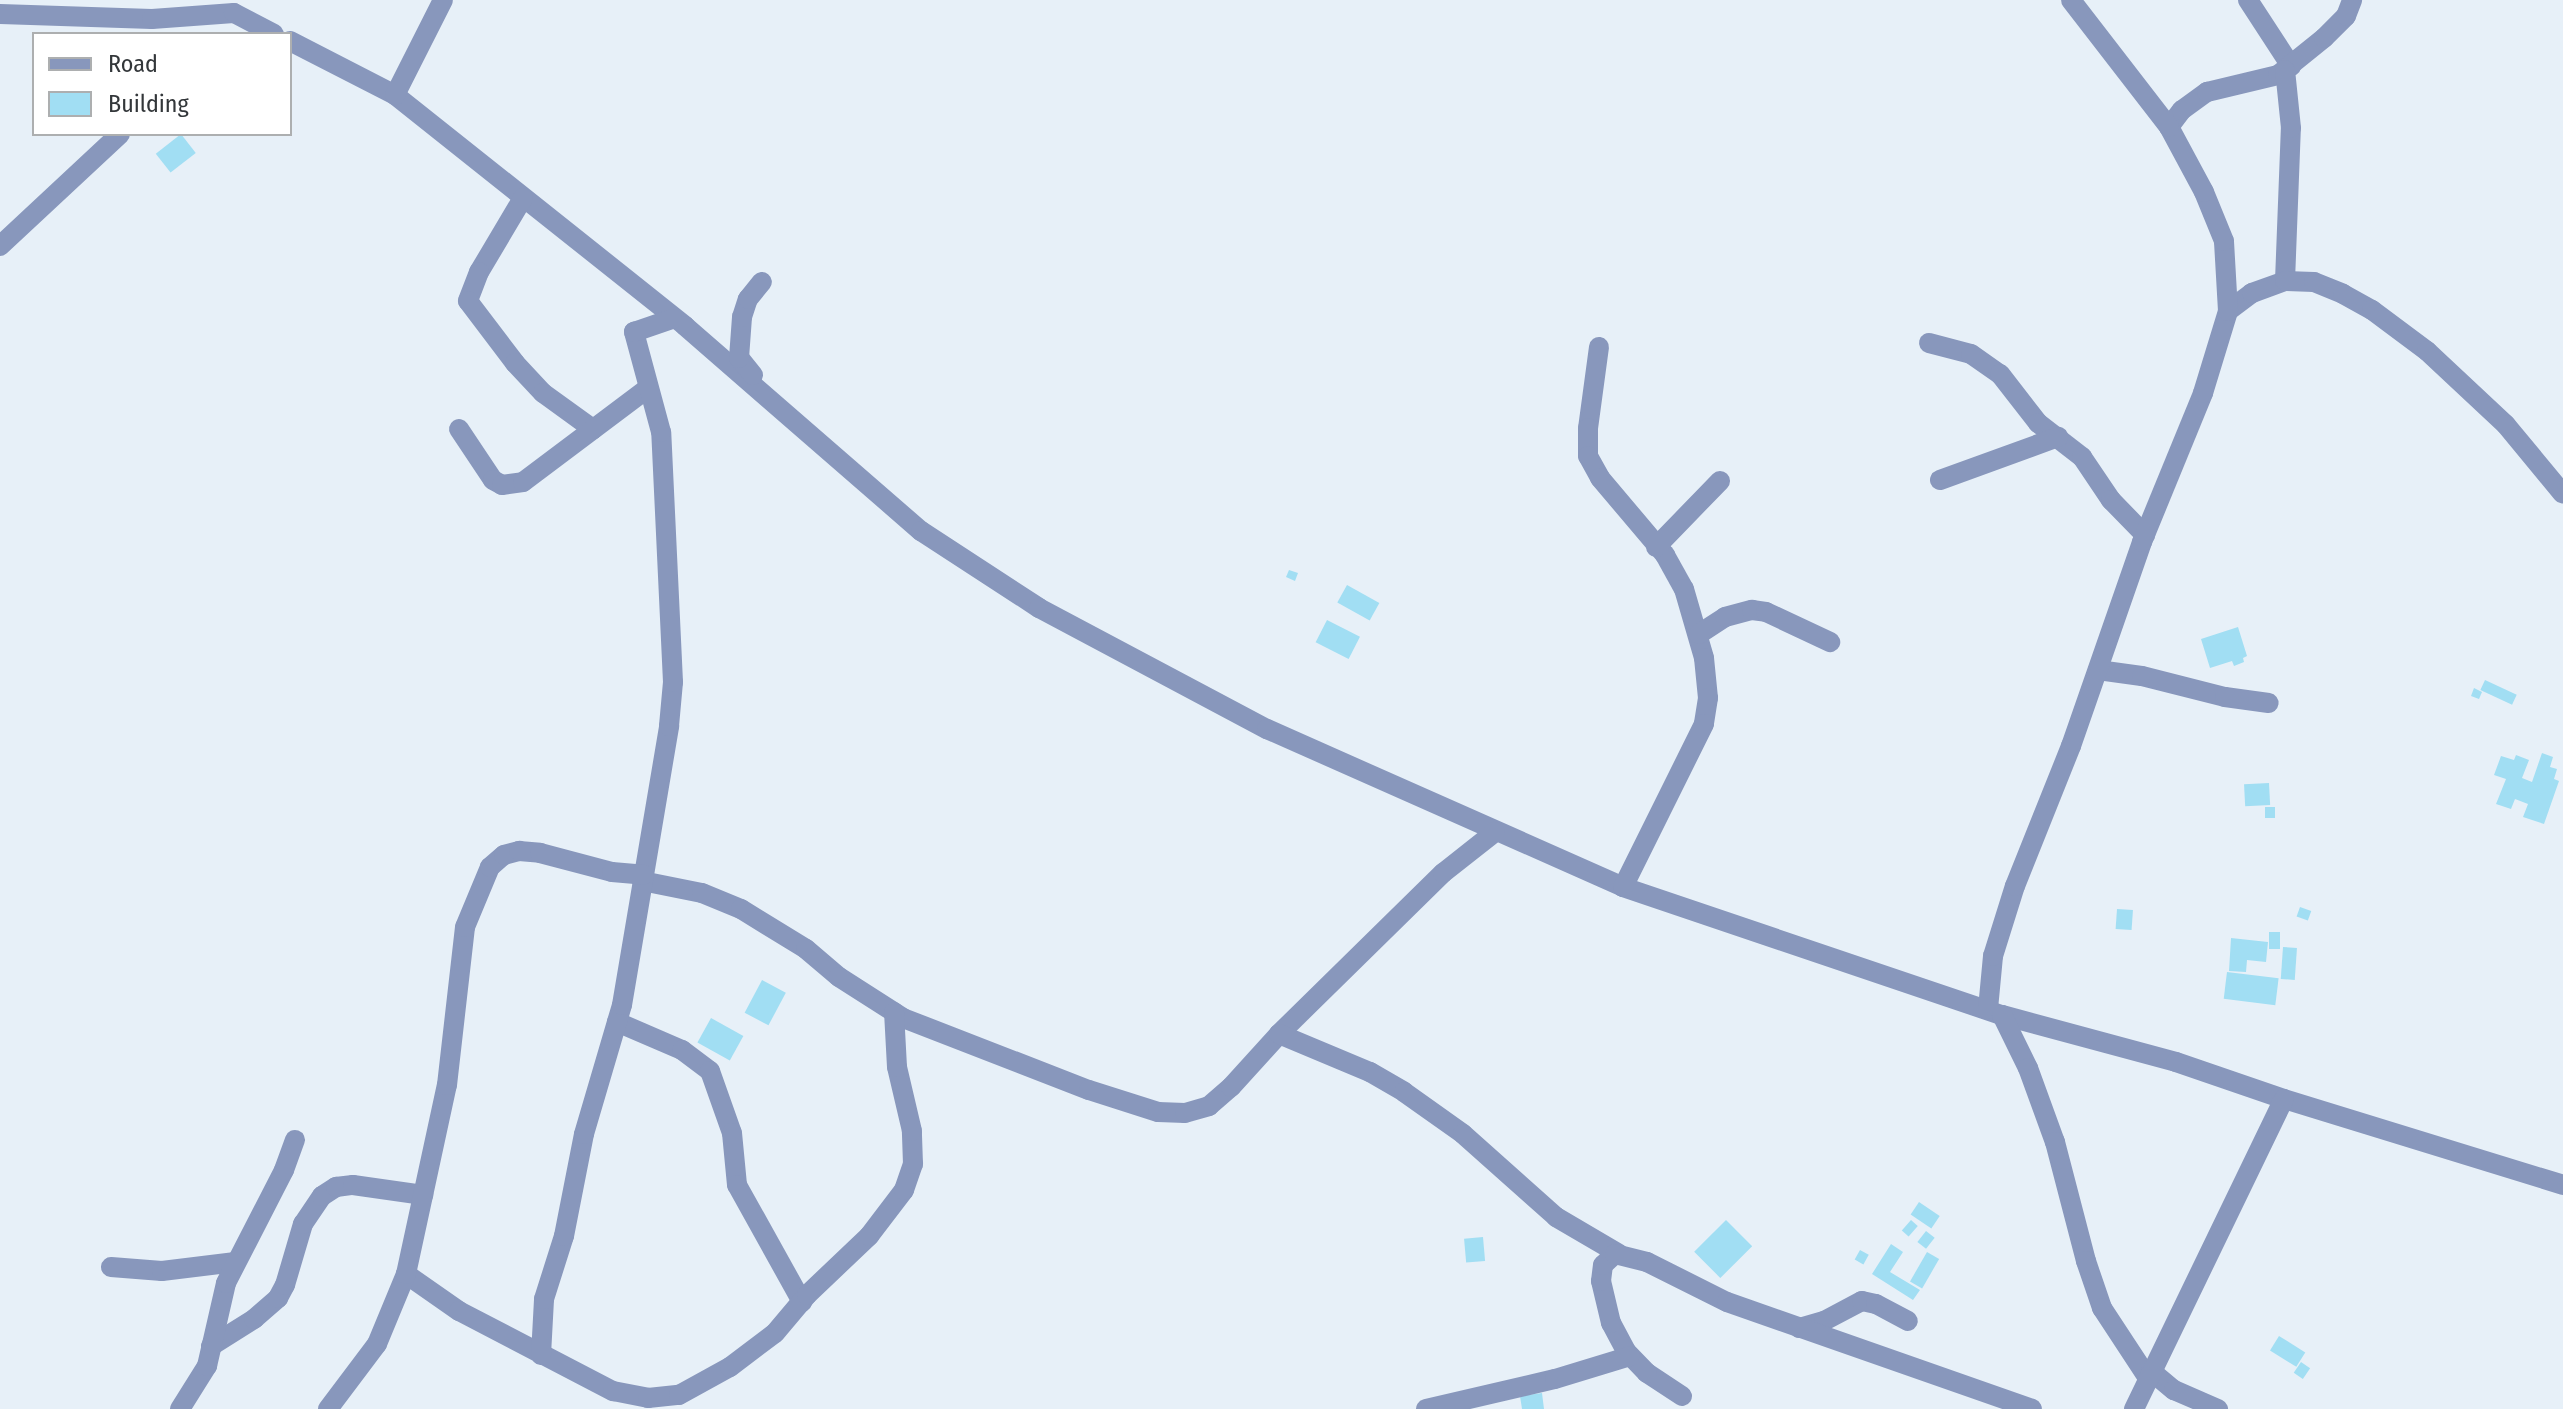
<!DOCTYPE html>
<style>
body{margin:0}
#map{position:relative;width:2563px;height:1409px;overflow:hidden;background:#e7f0f8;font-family:"Fira Sans Condensed",sans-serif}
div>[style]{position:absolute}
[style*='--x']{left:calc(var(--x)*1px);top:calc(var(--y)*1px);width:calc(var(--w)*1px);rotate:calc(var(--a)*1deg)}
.building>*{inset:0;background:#a1def3;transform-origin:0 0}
.minor>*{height:20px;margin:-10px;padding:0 10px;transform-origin:10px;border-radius:10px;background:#8897bc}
span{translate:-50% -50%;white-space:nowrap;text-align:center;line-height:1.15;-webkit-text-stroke:6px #fff;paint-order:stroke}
.legend{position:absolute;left:32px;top:32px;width:260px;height:104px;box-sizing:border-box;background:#fff;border:2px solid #adafb0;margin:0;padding:10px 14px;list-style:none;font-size:24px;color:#33373a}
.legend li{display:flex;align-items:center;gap:16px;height:40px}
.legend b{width:40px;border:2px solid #adafb0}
</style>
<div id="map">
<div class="building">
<i style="left:181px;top:134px;width:24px;height:32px;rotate:52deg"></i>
<i style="clip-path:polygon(1289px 570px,1298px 573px,1295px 581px,1286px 577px)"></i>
<i style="left:1347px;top:585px;width:37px;height:20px;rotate:29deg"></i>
<i style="left:1327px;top:620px;width:37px;height:25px;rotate:27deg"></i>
<i style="clip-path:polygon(2238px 627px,2247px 656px,2243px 658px,2244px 662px,2234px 666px,2232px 661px,2210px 668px,2201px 639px)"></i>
<i style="left:2485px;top:680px;width:35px;height:11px;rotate:25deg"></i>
<i style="clip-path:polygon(2474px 688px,2482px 692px,2479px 699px,2471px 696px)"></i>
<i style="clip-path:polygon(2542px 753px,2553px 757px,2550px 767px,2557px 769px,2554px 779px,2559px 781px,2544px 824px,2523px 817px,2528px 804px,2515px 799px,2511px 809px,2496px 804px,2506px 779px,2494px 775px,2501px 756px,2514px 760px,2516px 755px,2529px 760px,2522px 778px,2532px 782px)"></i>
<i style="left:2269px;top:783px;width:22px;height:25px;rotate:87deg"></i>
<i style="left:2275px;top:807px;width:11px;height:10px;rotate:90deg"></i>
<i style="left:2300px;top:907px;width:12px;height:10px;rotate:20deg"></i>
<i style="left:2117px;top:909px;width:16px;height:20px;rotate:4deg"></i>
<i style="left:2269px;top:932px;width:11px;height:17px"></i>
<i style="clip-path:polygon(2231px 938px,2268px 942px,2266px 962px,2247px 960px,2246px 972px,2229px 971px)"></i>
<i style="left:2283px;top:947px;width:14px;height:32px;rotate:4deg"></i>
<i style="left:2227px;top:972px;width:52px;height:27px;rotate:7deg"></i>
<i style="left:762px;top:980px;width:27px;height:37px;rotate:28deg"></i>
<i style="left:711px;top:1018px;width:37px;height:28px;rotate:29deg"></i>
<i style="left:1919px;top:1202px;width:25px;height:15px;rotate:34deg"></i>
<i style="left:1726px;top:1220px;width:37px;height:45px;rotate:45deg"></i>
<i style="left:1911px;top:1220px;width:9px;height:14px;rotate:41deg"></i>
<i style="left:1926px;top:1231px;width:11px;height:14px;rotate:38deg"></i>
<i style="left:1483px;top:1237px;width:24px;height:19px;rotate:85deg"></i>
<i style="clip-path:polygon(1891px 1244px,1903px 1252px,1890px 1272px,1920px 1290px,1913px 1300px,1872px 1274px)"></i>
<i style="left:1860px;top:1250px;width:10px;height:11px;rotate:29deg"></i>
<i style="left:1927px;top:1252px;width:14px;height:34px;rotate:30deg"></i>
<i style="left:2279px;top:1336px;width:31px;height:17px;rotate:32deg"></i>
<i style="left:2301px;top:1362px;width:11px;height:13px;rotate:34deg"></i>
<i style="clip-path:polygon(1542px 1393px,1544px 1409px,1522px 1409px,1520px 1396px)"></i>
</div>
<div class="minor">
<i style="--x:2248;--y:0;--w:79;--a:56.9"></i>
<i style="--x:0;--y:14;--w:152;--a:1.9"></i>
<i style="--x:152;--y:19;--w:82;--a:-4.2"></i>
<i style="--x:234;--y:13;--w:45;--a:27.7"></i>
<i style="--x:290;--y:41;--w:118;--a:27.2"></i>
<i style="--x:395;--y:95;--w:371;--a:38.5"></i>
<i style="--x:685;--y:326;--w:313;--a:41"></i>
<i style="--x:921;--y:531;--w:141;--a:33.1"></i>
<i style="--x:1039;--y:608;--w:258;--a:28"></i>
<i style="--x:1267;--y:729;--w:389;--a:23.9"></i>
<i style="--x:1623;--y:887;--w:400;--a:18.7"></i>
<i style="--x:2002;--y:1015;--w:180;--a:15.1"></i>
<i style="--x:2176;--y:1062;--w:114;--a:18.9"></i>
<i style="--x:2284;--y:1099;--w:292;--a:17.1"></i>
<i style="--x:395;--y:95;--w:106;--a:-63.2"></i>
<i style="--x:2169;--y:127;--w:21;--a:-53"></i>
<i style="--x:2182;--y:110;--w:31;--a:-36"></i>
<i style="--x:2207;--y:92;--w:73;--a:-13.5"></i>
<i style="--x:2278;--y:75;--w:59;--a:-38.8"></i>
<i style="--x:2324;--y:38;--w:31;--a:-45"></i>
<i style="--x:2346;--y:16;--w:17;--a:-69"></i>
<i style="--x:523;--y:198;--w:86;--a:120.7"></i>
<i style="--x:479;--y:272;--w:31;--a:111"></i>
<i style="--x:468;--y:301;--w:78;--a:52.8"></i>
<i style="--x:515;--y:363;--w:41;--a:47"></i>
<i style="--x:543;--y:393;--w:62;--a:35.8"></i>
<i style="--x:0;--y:246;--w:164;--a:-43"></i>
<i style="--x:2285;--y:281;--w:153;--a:-87.8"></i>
<i style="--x:2291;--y:128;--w:58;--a:-95.9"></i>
<i style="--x:2228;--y:311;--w:30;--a:-37"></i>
<i style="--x:2252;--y:293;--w:35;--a:-20"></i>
<i style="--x:2285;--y:281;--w:29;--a:2"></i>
<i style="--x:2314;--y:282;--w:31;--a:22"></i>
<i style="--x:2343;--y:294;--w:33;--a:29"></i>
<i style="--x:2372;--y:310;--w:69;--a:36.7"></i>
<i style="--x:2427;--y:351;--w:108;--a:43.1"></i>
<i style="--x:2506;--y:425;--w:89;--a:50.4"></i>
<i style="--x:1929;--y:343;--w:43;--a:14.7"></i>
<i style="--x:1971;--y:354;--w:35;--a:35"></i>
<i style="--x:2000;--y:374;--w:62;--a:52.2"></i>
<i style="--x:2038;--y:423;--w:56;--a:37.7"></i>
<i style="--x:2082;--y:457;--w:52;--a:56"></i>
<i style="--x:2111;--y:500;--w:49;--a:45.8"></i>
<i style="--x:1599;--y:347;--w:82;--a:97.7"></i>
<i style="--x:1588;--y:428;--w:28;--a:90"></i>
<i style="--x:1588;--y:456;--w:25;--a:61"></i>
<i style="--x:1600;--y:478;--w:101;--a:49.8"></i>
<i style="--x:1665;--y:555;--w:39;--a:61"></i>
<i style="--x:1684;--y:589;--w:72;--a:73.8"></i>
<i style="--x:1704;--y:658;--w:40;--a:84.3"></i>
<i style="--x:1708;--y:698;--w:26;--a:99"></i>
<i style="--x:1704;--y:724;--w:182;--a:116.4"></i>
<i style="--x:753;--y:375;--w:22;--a:-129"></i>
<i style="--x:739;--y:358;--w:41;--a:-85.8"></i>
<i style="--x:742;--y:317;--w:19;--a:-72"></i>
<i style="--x:748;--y:299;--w:22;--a:-51"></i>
<i style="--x:459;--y:429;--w:61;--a:56.3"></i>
<i style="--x:493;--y:480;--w:10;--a:29"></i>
<i style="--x:502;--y:485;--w:21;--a:-8"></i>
<i style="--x:523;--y:482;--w:156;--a:-36.9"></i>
<i style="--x:1940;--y:480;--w:126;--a:-20"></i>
<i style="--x:1656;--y:547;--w:92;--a:-45.9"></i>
<i style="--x:1699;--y:634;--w:31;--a:-33"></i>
<i style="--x:1725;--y:617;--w:28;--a:-15"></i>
<i style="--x:1752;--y:610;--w:14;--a:8"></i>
<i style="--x:1766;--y:612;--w:71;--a:25.1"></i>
<i style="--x:2098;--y:670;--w:44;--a:7.8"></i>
<i style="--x:2142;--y:676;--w:86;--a:14.2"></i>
<i style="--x:2225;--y:697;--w:44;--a:7.8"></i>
<i style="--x:642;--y:881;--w:61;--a:11.3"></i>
<i style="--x:702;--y:893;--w:42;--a:22.3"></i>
<i style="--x:741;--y:909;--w:76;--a:31.6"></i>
<i style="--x:806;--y:949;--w:43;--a:40.3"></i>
<i style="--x:839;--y:977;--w:76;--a:32.6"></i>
<i style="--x:903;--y:1018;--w:199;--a:21.2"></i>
<i style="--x:1089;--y:1090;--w:72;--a:17.7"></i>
<i style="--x:1158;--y:1112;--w:27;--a:2"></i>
<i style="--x:1185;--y:1113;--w:25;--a:-16"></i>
<i style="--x:1209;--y:1106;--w:29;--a:-41"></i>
<i style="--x:1231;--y:1087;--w:72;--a:-47.8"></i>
<i style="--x:1279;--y:1034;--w:230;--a:-44.5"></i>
<i style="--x:1443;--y:873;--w:66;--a:-38.3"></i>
<i style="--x:1988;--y:1009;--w:53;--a:-84.6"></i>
<i style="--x:1993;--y:956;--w:73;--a:-72.6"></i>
<i style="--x:2015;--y:886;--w:151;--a:-68.2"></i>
<i style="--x:2071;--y:746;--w:216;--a:-70.8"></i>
<i style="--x:2142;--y:542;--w:161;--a:-67.7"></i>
<i style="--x:2203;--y:393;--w:86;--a:-73"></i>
<i style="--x:2228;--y:311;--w:70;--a:-93.3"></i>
<i style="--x:2224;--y:241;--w:53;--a:-112.2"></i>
<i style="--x:2204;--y:192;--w:74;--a:-118.3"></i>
<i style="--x:2169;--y:127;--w:160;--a:-127.7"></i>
<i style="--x:2002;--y:1015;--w:59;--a:63.9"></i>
<i style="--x:2028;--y:1068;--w:79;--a:70"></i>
<i style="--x:2055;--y:1142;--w:123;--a:75.4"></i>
<i style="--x:2086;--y:1261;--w:50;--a:71.2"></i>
<i style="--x:2102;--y:1308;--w:84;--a:56.7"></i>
<i style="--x:617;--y:1022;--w:71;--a:23.3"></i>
<i style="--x:682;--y:1050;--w:35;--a:37"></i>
<i style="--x:710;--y:1071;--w:66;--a:70.5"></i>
<i style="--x:732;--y:1133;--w:52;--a:84.5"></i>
<i style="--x:737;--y:1185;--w:134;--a:60.9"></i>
<i style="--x:1279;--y:1034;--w:99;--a:22.7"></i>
<i style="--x:1370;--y:1072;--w:39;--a:30"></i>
<i style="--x:1404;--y:1092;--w:72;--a:35.4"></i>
<i style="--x:1463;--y:1134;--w:125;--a:41.7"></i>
<i style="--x:1556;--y:1217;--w:73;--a:30.4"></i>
<i style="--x:111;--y:1267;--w:51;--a:4.5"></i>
<i style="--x:162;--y:1271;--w:74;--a:-7"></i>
<i style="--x:406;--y:1274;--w:65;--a:34.9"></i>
<i style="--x:459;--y:1311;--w:174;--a:27.5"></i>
<i style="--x:613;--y:1391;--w:36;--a:11"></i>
<i style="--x:648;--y:1398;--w:31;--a:-6"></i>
<i style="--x:679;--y:1395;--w:58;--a:-28.8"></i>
<i style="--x:730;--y:1367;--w:56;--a:-37.1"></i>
<i style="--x:775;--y:1333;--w:50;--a:-49.9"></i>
<i style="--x:807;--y:1295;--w:86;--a:-43.6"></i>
<i style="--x:869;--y:1236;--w:58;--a:-52.7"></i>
<i style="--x:904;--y:1190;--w:28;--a:-71"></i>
<i style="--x:913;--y:1164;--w:33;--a:-92"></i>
<i style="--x:912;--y:1131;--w:66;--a:-103.2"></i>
<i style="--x:897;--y:1067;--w:55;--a:-93.1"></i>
<i style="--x:1799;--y:1328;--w:26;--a:-16"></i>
<i style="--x:1824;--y:1321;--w:43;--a:-27.8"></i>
<i style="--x:1862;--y:1301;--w:14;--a:12"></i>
<i style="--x:1876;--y:1304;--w:36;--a:28"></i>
<i style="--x:211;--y:1346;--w:51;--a:-32.1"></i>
<i style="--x:254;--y:1319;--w:32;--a:-41"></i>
<i style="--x:278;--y:1298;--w:15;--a:-62"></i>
<i style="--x:285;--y:1285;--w:64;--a:-73.6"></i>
<i style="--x:303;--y:1224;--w:34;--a:-56"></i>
<i style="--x:322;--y:1196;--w:17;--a:-33"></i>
<i style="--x:336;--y:1187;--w:17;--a:-7"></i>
<i style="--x:353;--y:1185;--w:71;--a:8.1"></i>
<i style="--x:541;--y:1355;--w:56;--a:-86.9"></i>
<i style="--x:544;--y:1299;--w:66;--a:-72.4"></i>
<i style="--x:564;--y:1236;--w:104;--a:-78.9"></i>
<i style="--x:584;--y:1134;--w:134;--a:-73.6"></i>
<i style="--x:622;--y:1005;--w:283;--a:-80.4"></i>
<i style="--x:669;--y:726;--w:44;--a:-84.8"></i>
<i style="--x:673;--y:682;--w:250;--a:-92.7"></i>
<i style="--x:661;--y:432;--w:104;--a:-105.1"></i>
<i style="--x:634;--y:332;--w:40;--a:-18.9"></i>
<i style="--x:2151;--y:1371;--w:30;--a:40"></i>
<i style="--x:2174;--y:1390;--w:48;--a:23.4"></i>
<i style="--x:1682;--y:1396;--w:42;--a:-146.7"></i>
<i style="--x:1647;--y:1373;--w:30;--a:-134"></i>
<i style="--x:1626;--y:1351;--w:32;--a:-118"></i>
<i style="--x:1611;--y:1323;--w:43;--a:-103.4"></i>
<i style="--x:1601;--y:1281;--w:16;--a:-83"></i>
<i style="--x:1603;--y:1265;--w:16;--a:-43"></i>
<i style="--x:1615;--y:1254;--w:33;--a:14"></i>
<i style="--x:1647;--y:1262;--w:89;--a:26.6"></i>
<i style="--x:1727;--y:1302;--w:323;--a:19.3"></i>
<i style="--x:180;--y:1409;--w:51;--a:-57.9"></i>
<i style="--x:207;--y:1366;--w:85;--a:-77.1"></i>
<i style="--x:226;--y:1283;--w:127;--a:-62.8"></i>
<i style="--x:284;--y:1170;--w:32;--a:-70"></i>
<i style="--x:328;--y:1409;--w:81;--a:-53"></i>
<i style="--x:377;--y:1344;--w:76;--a:-67.5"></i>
<i style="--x:406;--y:1274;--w:193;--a:-77.8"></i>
<i style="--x:447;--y:1085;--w:159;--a:-83.5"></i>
<i style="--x:465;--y:927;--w:65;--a:-67.4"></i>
<i style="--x:490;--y:867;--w:18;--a:-41"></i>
<i style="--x:504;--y:855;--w:16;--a:-15"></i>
<i style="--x:519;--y:851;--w:21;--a:5"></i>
<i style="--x:540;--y:853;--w:74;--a:14.8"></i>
<i style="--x:612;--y:872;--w:32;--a:5"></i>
<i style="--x:1426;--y:1409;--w:132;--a:-13.1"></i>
<i style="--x:1555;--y:1379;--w:78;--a:-17"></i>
<i style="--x:2134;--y:1409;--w:344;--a:-64.2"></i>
</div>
<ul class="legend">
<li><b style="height:10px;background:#8897bc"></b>Road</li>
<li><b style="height:22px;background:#a1def3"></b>Building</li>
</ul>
</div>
